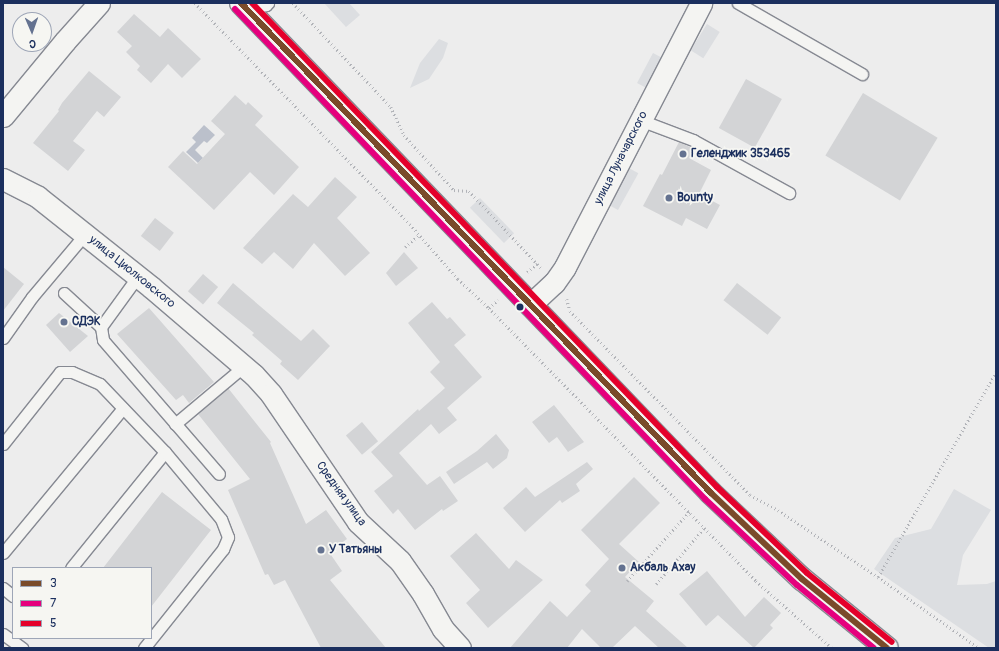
<!DOCTYPE html>
<meta charset="utf-8">
<style>
body{margin:0}
#map{position:relative;width:999px;height:651px;overflow:hidden;background:#ededed;font-family:Pangolin,sans-serif}
div>[style]{position:absolute}
[style*='--x']{left:calc(var(--x)*1px);top:calc(var(--y)*1px);width:calc(var(--w)*1px);rotate:calc(var(--a)*1deg)}
.green>*{inset:0;background:#dcdee1;transform-origin:0 0}
.water>*{inset:0;background:#bbc0cb}
.building>*{inset:0;background:#d3d4d6;transform-origin:0 0}
.path>*{height:2.5px;margin-top:-1.25px;transform-origin:0;background:repeating-linear-gradient(90deg,#b1b3b8 0 1px,transparent 0 4px)}
.roads{filter:drop-shadow(1px 0 #868992) drop-shadow(-1px 0 #868992) drop-shadow(0 1px #868992) drop-shadow(0 -1px #868992)}
.lane>*{height:11px;margin:-5.5px;padding:0 5.5px;transform-origin:5.5px;border-radius:5.5px;background:#f4f4f2}
.street>*{height:21px;margin:-10.5px;padding:0 10.5px;transform-origin:10.5px;border-radius:10.5px;background:#f4f4f2}
.primary>*{height:22px;margin:-11px;padding:0 11px;transform-origin:11px;border-radius:11px;background:#f4f4f2}
.bus-1>*{height:6px;margin:-3px;padding:0 3px;transform-origin:3px;border-radius:3px;background:#7a4b2a}
.bus-2>*{height:6px;margin:-3px;padding:0 3px;transform-origin:3px;border-radius:3px;background:#e5007d}
.bus-3>*{height:6px;margin:-3px;padding:0 3px;transform-origin:3px;border-radius:3px;background:#e4002b}
.dots>*{width:11px;height:11px;translate:-50% -50%;box-sizing:border-box;border:2px solid #f6f6f2;border-radius:50%}
span{translate:-50% -50%;white-space:nowrap;text-align:center;line-height:1.15;-webkit-text-stroke:3.5px #f6f6f2;paint-order:stroke}
.poi-label{font-size:12px;color:#1b2f5e;font-weight:700}
.left{translate:0 -50%;text-align:left}
.street-label{font-size:12px;color:#1b2f5e}
.frame{position:absolute;inset:0;border:4px solid #1b2f5e;pointer-events:none}
.legend{position:absolute;left:12px;top:567px;width:140px;height:72px;box-sizing:border-box;background:#f6f6f2;border:1px solid #9ea6b7;margin:0;padding:5px 7px;list-style:none;font-size:12px;color:#1b2f5e}
.legend li{display:flex;align-items:center;gap:8px;height:20px}
.legend b{width:20px;border:1px solid #9ea6b7}
.north{position:absolute;left:12px;top:12px;width:40px;height:40px;box-sizing:border-box;background:#f6f6f2;border:1px solid #9ea6b7;border-radius:50%;rotate:178deg;font-size:11px;font-weight:700;line-height:16px;text-align:center;color:#1b2f5e}
.north::after{content:'';display:block;margin:auto;width:14px;height:18px;background:#647290;clip-path:polygon(50% 0,100% 100%,50% 72%,0 100%)}
</style>
<div id="map">
<div class="green">
<i style="clip-path:polygon(324px 3px,349px 3px,360px 15px,346px 27px)"></i>
<i style="left:707px;top:24px;width:15px;height:31px;rotate:32deg"></i>
<i style="clip-path:polygon(439px 39px,448px 43px,443px 58px,429px 79px,410px 88px,420px 63px)"></i>
<i style="left:653px;top:53px;width:15px;height:34px;rotate:28deg"></i>
<i style="left:627px;top:167px;width:13px;height:42px;rotate:29deg"></i>
<i style="left:480px;top:198px;width:49px;height:14px;rotate:46deg"></i>
<i style="clip-path:polygon(954px 489px,991px 510px,963px 555px,957px 585px,987px 584px,996px 581px,996px 648px,989px 648px,874px 569px,895px 538px,931px 529px)"></i>
</div>
<div class="water">
<i style="clip-path:polygon(204px 125px,215px 135px,207px 143px,204px 141px,195px 150px,203px 158px,198px 163px,186px 152px,196px 142px,192px 138px)"></i>
</div>
<div class="building">
<i style="clip-path:polygon(134px 14px,160px 37px,168px 28px,201px 59px,182px 78px,168px 64px,151px 83px,137px 70px,140px 66px,126px 52px,132px 46px,117px 32px)"></i>
<i style="clip-path:polygon(89px 71px,121px 97px,104px 117px,97px 111px,73px 141px,85px 150px,68px 171px,33px 143px,59px 111px,58px 110px,62px 103px)"></i>
<i style="left:746px;top:79px;width:41px;height:56px;rotate:29deg"></i>
<i style="left:863px;top:93px;width:87px;height:73px;rotate:31deg"></i>
<i style="clip-path:polygon(235px 95px,246px 105px,248px 102px,263px 116px,255px 125px,299px 167px,274px 195px,250px 172px,214px 210px,168px 167px,183px 151px,197px 164px,225px 134px,211px 121px)"></i>
<i style="clip-path:polygon(679px 142px,694px 149px,689px 158px,711px 170px,699px 194px,720px 205px,707px 229px,686px 218px,682px 226px,643px 206px,660px 174px,662px 175px)"></i>
<i style="clip-path:polygon(335px 177px,357px 197px,337px 218px,370px 253px,345px 276px,314px 243px,293px 269px,274px 252px,262px 264px,243px 248px,293px 194px,308px 207px)"></i>
<i style="left:155px;top:218px;width:24px;height:23px;rotate:38deg"></i>
<i style="clip-path:polygon(404px 252px,418px 268px,396px 286px,386px 273px)"></i>
<i style="clip-path:polygon(3px 267px,24px 284px,3px 311px)"></i>
<i style="left:203px;top:274px;width:20px;height:23px;rotate:41deg"></i>
<i style="clip-path:polygon(233px 283px,301px 341px,313px 329px,330px 346px,298px 380px,280px 364px,282px 361px,252px 335px,254px 333px,217px 303px)"></i>
<i style="left:737px;top:283px;width:56px;height:22px;rotate:38deg"></i>
<i style="clip-path:polygon(432px 302px,447px 319px,450px 317px,466px 335px,454px 345px,482px 377px,447px 408px,457px 420px,439px 434px,431px 424px,399px 453px,427px 485px,440px 476px,458px 501px,443px 511px,442px 509px,415px 530px,398px 509px,393px 514px,374px 491px,393px 476px,371px 452px,418px 409px,419px 411px,445px 388px,430px 372px,440px 362px,408px 323px)"></i>
<i style="clip-path:polygon(149px 308px,214px 382px,189px 403px,183px 395px,176px 400px,117px 334px)"></i>
<i style="clip-path:polygon(59px 313px,88px 336px,70px 352px,46px 325px)"></i>
<i style="clip-path:polygon(228px 388px,271px 442px,270px 443px,306px 524px,326px 510px,347px 539px,329px 552px,342px 571px,330px 580px,386px 648px,321px 648px,285px 580px,274px 585px,268px 574px,265px 575px,228px 490px,250px 479px,198px 414px)"></i>
<i style="clip-path:polygon(554px 405px,584px 442px,568px 452px,557px 437px,549px 443px,532px 422px)"></i>
<i style="left:362px;top:422px;width:25px;height:21px;rotate:50deg"></i>
<i style="clip-path:polygon(496px 434px,509px 450px,507px 458px,493px 469px,487px 462px,454px 484px,446px 472px,477px 451px)"></i>
<i style="clip-path:polygon(587px 462px,593px 469px,576px 484px,580px 491px,562px 503px,560px 500px,525px 532px,503px 508px,526px 487px,535px 497px)"></i>
<i style="clip-path:polygon(634px 477px,660px 503px,619px 544px,639px 562px,625px 577px,654px 601px,646px 611px,688px 648px,659px 648px,635px 626px,612px 648px,601px 648px,582px 629px,567px 648px,510px 648px,550px 601px,567px 617px,591px 591px,585px 585px,609px 559px,581px 530px)"></i>
<i style="clip-path:polygon(162px 492px,211px 530px,151px 607px,151px 568px,103px 568px)"></i>
<i style="clip-path:polygon(476px 533px,509px 569px,516px 560px,543px 580px,488px 628px,466px 603px,480px 590px,450px 556px)"></i>
<i style="clip-path:polygon(707px 571px,745px 617px,764px 597px,781px 613px,770px 625px,773px 628px,754px 648px,718px 615px,706px 626px,679px 594px)"></i>
</div>
<div class="path">
<i style="--x:195;--y:3;--w:308;--a:45.8"></i>
<i style="--x:410;--y:224;--w:73;--a:48.9"></i>
<i style="--x:458;--y:279;--w:42;--a:43.1"></i>
<i style="--x:489;--y:308;--w:382;--a:45.6"></i>
<i style="--x:756;--y:581;--w:101;--a:41.4"></i>
<i style="--x:293;--y:3;--w:143;--a:46.7"></i>
<i style="--x:391;--y:107;--w:31;--a:65"></i>
<i style="--x:404;--y:135;--w:74;--a:47.7"></i>
<i style="--x:454;--y:190;--w:15;--a:4"></i>
<i style="--x:469;--y:191;--w:105;--a:46.9"></i>
<i style="--x:405;--y:247;--w:18;--a:-41"></i>
<i style="--x:527;--y:272;--w:13;--a:-39"></i>
<i style="--x:567;--y:299;--w:12;--a:76"></i>
<i style="--x:570;--y:311;--w:257;--a:45.6"></i>
<i style="--x:750;--y:495;--w:32;--a:28"></i>
<i style="--x:778;--y:510;--w:120;--a:33.8"></i>
<i style="--x:878;--y:577;--w:123;--a:35.1"></i>
<i style="--x:489;--y:308;--w:12;--a:-42"></i>
<i style="--x:878;--y:577;--w:237;--a:-60.1"></i>
<i style="--x:627;--y:581;--w:93;--a:-48.1"></i>
<i style="--x:656;--y:584;--w:74;--a:-49.4"></i>
</div>
<div class="roads">
<div class="lane">
<i style="--x:738;--y:3;--w:143;--a:29.8"></i>
<i style="--x:245;--y:7;--w:21;--a:-5"></i>
<i style="--x:266;--y:5;--w:3;--a:-45"></i>
<i style="--x:640;--y:120;--w:57;--a:20.7"></i>
<i style="--x:693;--y:140;--w:110;--a:28.9"></i>
<i style="--x:138;--y:276;--w:63;--a:126"></i>
<i style="--x:101;--y:327;--w:13;--a:81"></i>
<i style="--x:103;--y:340;--w:177;--a:49.1"></i>
<i style="--x:64;--y:293;--w:50;--a:42.6"></i>
<i style="--x:3;--y:338;--w:50;--a:-54.7"></i>
<i style="--x:32;--y:297;--w:82;--a:-49.9"></i>
<i style="--x:175;--y:424;--w:90;--a:-40"></i>
<i style="--x:3;--y:444;--w:92;--a:-51.6"></i>
<i style="--x:60;--y:372;--w:12;--a:0"></i>
<i style="--x:72;--y:372;--w:30;--a:23"></i>
<i style="--x:100;--y:384;--w:94;--a:46.3"></i>
<i style="--x:165;--y:452;--w:149;--a:129"></i>
<i style="--x:3;--y:553;--w:188;--a:-50.4"></i>
<i style="--x:3;--y:588;--w:13;--a:39"></i>
<i style="--x:3;--y:634;--w:24;--a:36"></i>
<i style="--x:144;--y:648;--w:127;--a:-51.4"></i>
<i style="--x:223;--y:549;--w:13;--a:-67"></i>
<i style="--x:228;--y:537;--w:19;--a:-111"></i>
<i style="--x:221;--y:519;--w:87;--a:-129.9"></i>
</div>
<div class="street">
<i style="--x:3;--y:116;--w:97;--a:-50.4"></i>
<i style="--x:65;--y:41;--w:51;--a:-48.2"></i>
<i style="--x:3;--y:179;--w:39;--a:27"></i>
<i style="--x:38;--y:197;--w:144;--a:38.5"></i>
<i style="--x:151;--y:287;--w:135;--a:40.5"></i>
<i style="--x:254;--y:375;--w:25;--a:48"></i>
<i style="--x:271;--y:394;--w:155;--a:55.8"></i>
<i style="--x:358;--y:522;--w:57;--a:42.9"></i>
<i style="--x:400;--y:561;--w:40;--a:55.1"></i>
<i style="--x:423;--y:594;--w:40;--a:60.3"></i>
<i style="--x:443;--y:629;--w:25;--a:48"></i>
<i style="--x:530;--y:305;--w:33;--a:-43"></i>
<i style="--x:554;--y:283;--w:19;--a:-55"></i>
<i style="--x:565;--y:267;--w:297;--a:-62.7"></i>
</div>
<div class="primary">
<i style="--x:241;--y:3;--w:679;--a:46.19"></i>
<i style="--x:711;--y:493;--w:125;--a:43.4"></i>
<i style="--x:802;--y:579;--w:109;--a:39.1"></i>
</div>
</div>
<div class="bus-1">
<i style="--x:241;--y:3;--w:679;--a:46.19"></i>
<i style="--x:711;--y:493;--w:125;--a:43.4"></i>
<i style="--x:802;--y:579;--w:109;--a:39.1"></i>
</div>
<div class="bus-2">
<i style="--x:235;--y:9;--w:679;--a:46.19"></i>
<i style="--x:705;--y:499;--w:126;--a:43.1"></i>
<i style="--x:797;--y:585;--w:99;--a:39.3"></i>
</div>
<div class="bus-3">
<i style="--x:252;--y:3;--w:671;--a:46.15"></i>
<i style="--x:717;--y:487;--w:124;--a:43.7"></i>
<i style="--x:807;--y:573;--w:109;--a:39.1"></i>
</div>
<div class="dots">
<i style="left:683px;top:154px;background:#647290"></i>
<i style="left:669px;top:198px;background:#647290"></i>
<i style="left:520px;top:307px;background:#1b2f5e"></i>
<i style="left:64px;top:322px;background:#647290"></i>
<i style="left:321px;top:550px;background:#647290"></i>
<i style="left:622px;top:568px;background:#647290"></i>
</div>
<div class="poi-label">
<span class="left" style="left:691px;top:154px">Геленджик 353465</span>
<span class="left" style="left:677px;top:198px">Bounty</span>
<span class="left" style="left:72px;top:322px">СДЭК</span>
<span class="left" style="left:329px;top:550px">У Татьяны</span>
<span class="left" style="left:630px;top:568px">Акбаль Ахау</span>
</div>
<div class="street-label">
<span style="left:621px;top:158px;rotate:-63deg">улица Луначарского</span>
<span style="left:132px;top:272px;rotate:39deg">улица Циолковского</span>
<span style="left:341px;top:494px;rotate:54deg">Средняя улица</span>
</div>
<div class="frame"></div>
<ul class="legend">
<li><b style="height:5px;background:#7a4b2a"></b>3</li>
<li><b style="height:5px;background:#e5007d"></b>7</li>
<li><b style="height:5px;background:#e4002b"></b>5</li>
</ul>
<div class="north">С</div>
</div>
